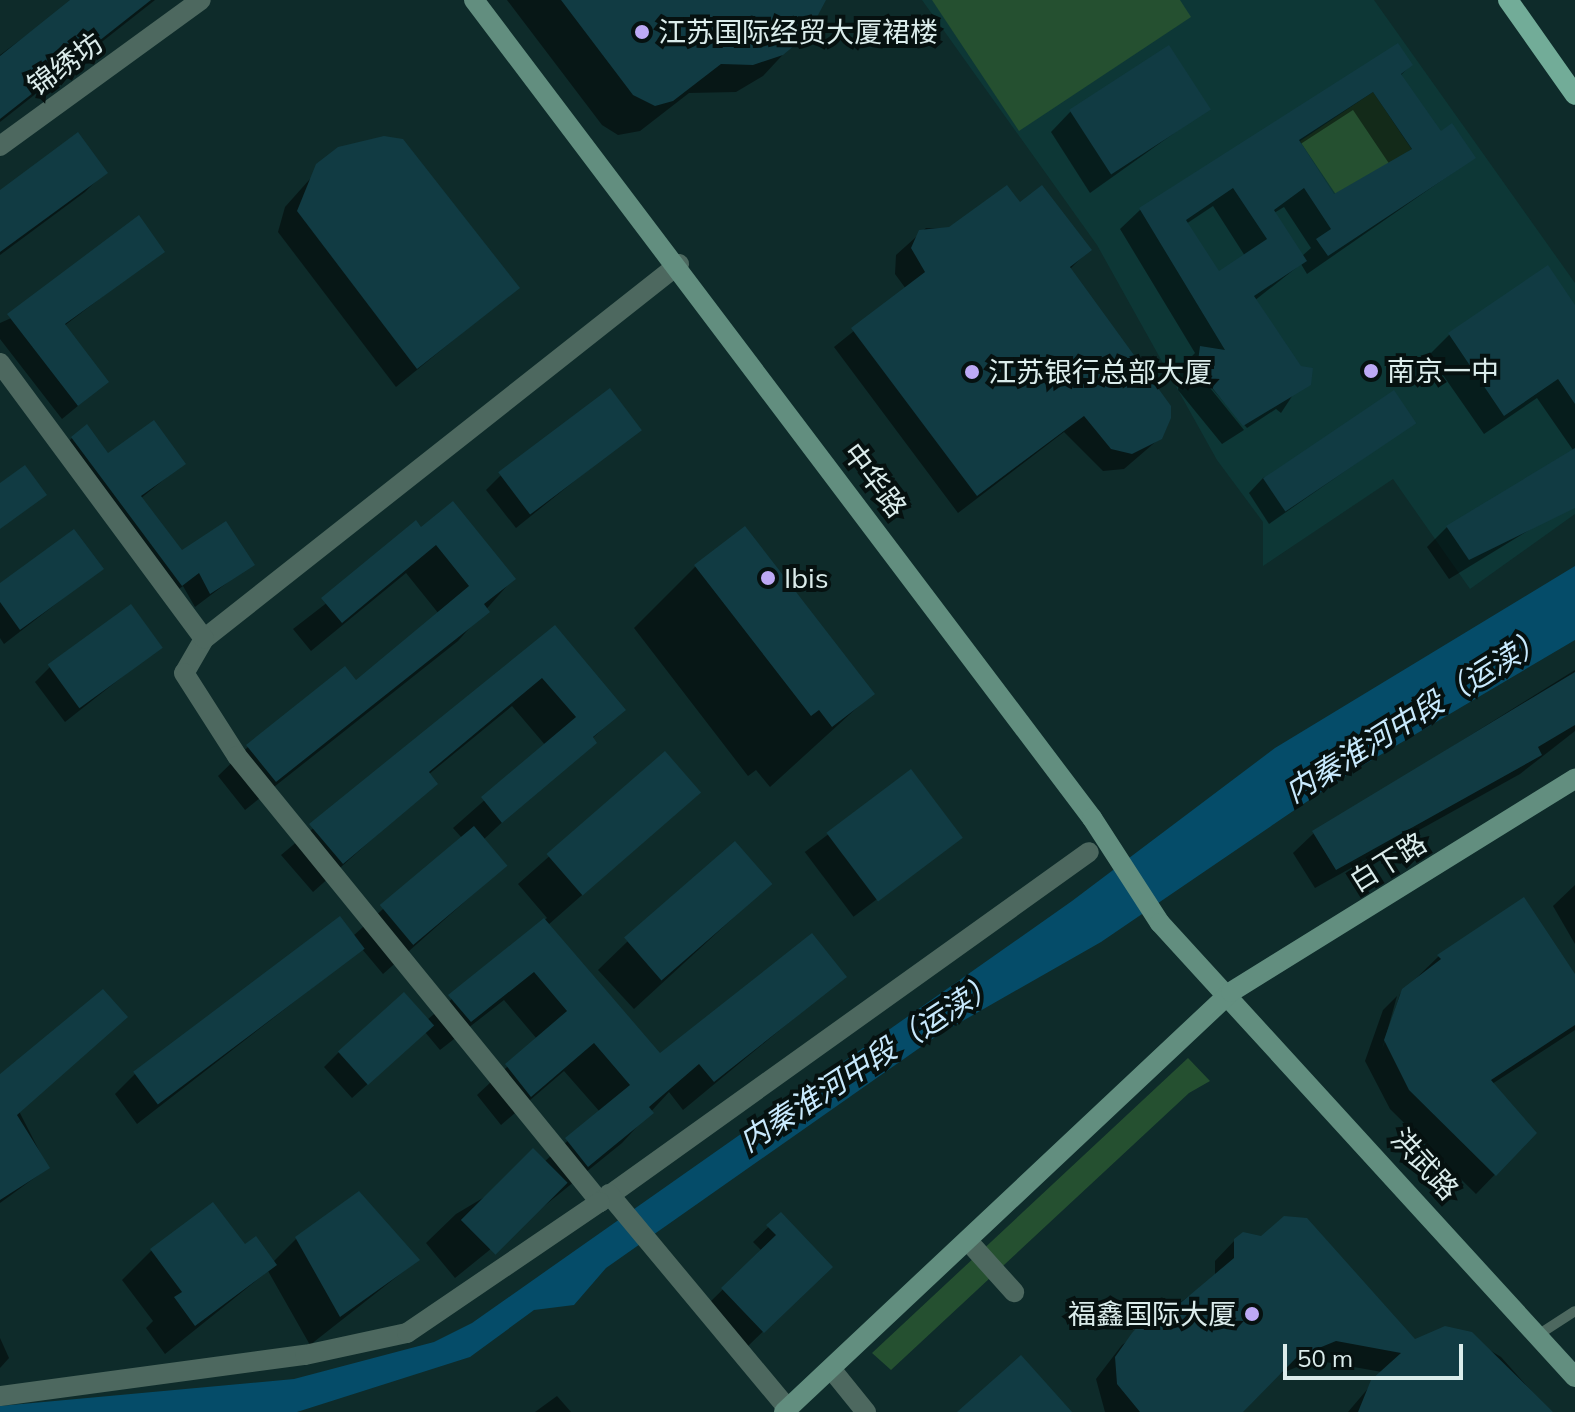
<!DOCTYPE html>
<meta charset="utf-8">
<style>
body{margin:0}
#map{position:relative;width:1575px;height:1412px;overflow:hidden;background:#0e2b2a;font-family:Mulish,"Noto Sans SC",sans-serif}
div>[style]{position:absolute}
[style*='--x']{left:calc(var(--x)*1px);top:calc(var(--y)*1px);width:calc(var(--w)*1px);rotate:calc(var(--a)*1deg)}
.built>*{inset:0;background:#0d3736}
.green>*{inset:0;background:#255030;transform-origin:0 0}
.water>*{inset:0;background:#054c69}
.shadow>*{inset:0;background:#0007;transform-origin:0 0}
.building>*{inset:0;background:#113b43;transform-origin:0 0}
.service>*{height:10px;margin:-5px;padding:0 5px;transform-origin:5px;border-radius:5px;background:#4d685f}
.minor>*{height:20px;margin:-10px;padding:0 10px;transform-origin:10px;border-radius:10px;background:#4d685f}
.secondary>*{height:20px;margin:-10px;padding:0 10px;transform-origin:10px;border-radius:10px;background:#628e7f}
.primary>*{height:20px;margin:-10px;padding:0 10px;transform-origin:10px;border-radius:10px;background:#72ac98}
.dots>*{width:22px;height:22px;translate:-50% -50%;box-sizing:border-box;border:4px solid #061110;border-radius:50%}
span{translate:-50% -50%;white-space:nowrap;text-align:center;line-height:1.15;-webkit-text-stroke:8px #061110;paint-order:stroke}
.poi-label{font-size:28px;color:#dbeceb}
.left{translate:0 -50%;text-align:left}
.right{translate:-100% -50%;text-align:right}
.street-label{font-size:28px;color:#dbeceb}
.water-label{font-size:30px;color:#c8e9fd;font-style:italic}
.scale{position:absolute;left:1283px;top:1344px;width:180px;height:36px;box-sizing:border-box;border:4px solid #dbeceb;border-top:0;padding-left:10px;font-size:24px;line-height:28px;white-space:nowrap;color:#dbeceb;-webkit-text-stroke:6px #061110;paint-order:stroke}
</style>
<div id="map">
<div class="built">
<i style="clip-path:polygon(922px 0,1374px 0,1575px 283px,1575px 514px,1470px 589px,1393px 479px,1263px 566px,1263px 522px,1217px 460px,1097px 245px)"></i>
</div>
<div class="green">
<i style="clip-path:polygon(932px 0,1180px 0,1191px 17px,1019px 131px)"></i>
<i style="left:1373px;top:92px;width:69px;height:88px;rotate:56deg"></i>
<i style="clip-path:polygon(1188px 1058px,1210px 1081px,1189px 1093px,891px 1370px,872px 1353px)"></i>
</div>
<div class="water">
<i style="clip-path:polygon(1575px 566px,1575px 640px,1343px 777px,1101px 942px,938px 1035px,606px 1268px,574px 1305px,534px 1310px,470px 1357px,297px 1412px,0 1412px,0 1406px,294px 1379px,434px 1342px,472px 1323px,1072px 901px,1275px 748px)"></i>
</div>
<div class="shadow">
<i style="clip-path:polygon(74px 0,155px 0,0 122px,0 55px)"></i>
<i style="clip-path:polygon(507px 0,820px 0,816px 19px,763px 76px,736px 92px,689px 93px,640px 131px,618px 135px,602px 125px)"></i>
<i style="clip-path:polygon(evenodd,1411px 65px,1400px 76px,1440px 134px,1474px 158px,1307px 274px,1301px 264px,1254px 301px,1300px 368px,1310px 369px,1281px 413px,1276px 409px,1247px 428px,1194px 368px,1244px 430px,1222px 444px,1178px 390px,1180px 368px,1195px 353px,1120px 229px,1140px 210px,1411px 65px,1353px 110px,1390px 165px,1334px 197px,1299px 145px,1353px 110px,1411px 65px,1213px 206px,1245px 256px,1219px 274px,1186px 224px,1213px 206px,1411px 65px,1284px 207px,1311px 248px,1302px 256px,1274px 213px,1284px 207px)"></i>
<i style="clip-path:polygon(1208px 109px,1090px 193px,1051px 132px,1071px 111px)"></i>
<i style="clip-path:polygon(318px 170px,517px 288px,396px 387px,278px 232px,285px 207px)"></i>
<i style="clip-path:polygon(105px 172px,85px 192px,0 255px,0 193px)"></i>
<i style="clip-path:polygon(1020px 205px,1089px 250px,1069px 270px,1160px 438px,1124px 469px,1103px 471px,1064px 432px,958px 513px,834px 347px,906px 289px,895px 274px,896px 255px,926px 228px,950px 229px)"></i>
<i style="clip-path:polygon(162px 251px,64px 326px,107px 382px,62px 419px,0 339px,0 323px)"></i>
<i style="clip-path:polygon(1575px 309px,1575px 502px,1449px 579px,1427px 547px,1447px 527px,1573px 450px,1537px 398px,1484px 434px,1429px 355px,1449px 335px)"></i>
<i style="clip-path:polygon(1414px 423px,1269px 524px,1249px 493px,1263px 478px)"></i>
<i style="clip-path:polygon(639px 429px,516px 528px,486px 490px,501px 475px)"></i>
<i style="clip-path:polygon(72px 438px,108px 455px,183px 464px,140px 499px,181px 553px,252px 564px,195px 607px,183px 586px,166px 599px,57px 453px)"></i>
<i style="clip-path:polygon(421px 530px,513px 579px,458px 641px,245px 810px,218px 776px,248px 747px,356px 683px,439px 614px,406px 573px,311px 651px,293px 629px)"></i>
<i style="clip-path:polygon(696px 566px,872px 694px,770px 787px,756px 770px,748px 776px,634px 628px)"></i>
<i style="clip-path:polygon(101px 569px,4px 644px,0 638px,0 585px)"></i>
<i style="clip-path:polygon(554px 628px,623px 710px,483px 840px,505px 866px,383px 974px,362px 949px,137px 1124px,115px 1094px,135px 1074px,353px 936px,462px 838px,453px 828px,546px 746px,512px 706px,428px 775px,435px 783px,313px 892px,281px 855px)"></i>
<i style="clip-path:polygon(160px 647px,65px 722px,35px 682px,50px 667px)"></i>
<i style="clip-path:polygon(1575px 670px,1575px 731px,1520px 774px,1315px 888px,1293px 853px,1314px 833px)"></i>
<i style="clip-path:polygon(665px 754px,698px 793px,548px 925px,660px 1056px,844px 977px,683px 1110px,669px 1092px,622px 1143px,455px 1278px,426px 1243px,456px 1214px,544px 1162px,600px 1112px,564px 1071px,501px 1125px,477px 1095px,537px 1039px,504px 1000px,440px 1050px,425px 1032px,352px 1098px,324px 1067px,339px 1052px,427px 1020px,547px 918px,518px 884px)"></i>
<i style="left:911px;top:772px;width:81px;height:133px;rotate:53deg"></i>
<i style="clip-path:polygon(770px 884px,634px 1009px,598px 970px,628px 941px)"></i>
<i style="clip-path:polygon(1575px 885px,1575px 944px,1553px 906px)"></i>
<i style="clip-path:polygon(1439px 956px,1575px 978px,1575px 1030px,1492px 1084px,1535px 1133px,1476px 1194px,1390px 1109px,1365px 1061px,1383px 1010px,1397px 996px,1382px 1050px,1400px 994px)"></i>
<i style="clip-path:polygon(0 1074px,48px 1168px,0 1203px)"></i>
<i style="clip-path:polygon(781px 1215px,830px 1267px,747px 1347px,707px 1305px,762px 1251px,753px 1242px)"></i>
<i style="clip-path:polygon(296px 1239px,418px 1260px,310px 1345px,268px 1271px,165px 1354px,146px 1328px,153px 1321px,122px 1280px,152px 1250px,245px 1247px,273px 1262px)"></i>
<i style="clip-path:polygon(1235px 1240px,1414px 1341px,1453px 1328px,1501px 1357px,1550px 1412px,1348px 1412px,1382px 1372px,1314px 1360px,1275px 1376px,1242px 1412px,1105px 1412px,1096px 1379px,1122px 1345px,1215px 1277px,1215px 1261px)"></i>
<i style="clip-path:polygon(0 1338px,9px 1358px,0 1368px)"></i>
<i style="clip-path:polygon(557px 1396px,571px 1412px,535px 1412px)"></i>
</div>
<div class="building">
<i style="clip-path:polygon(70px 0,151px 0,0 119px,0 56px)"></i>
<i style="clip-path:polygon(561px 0,826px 0,808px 34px,783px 55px,753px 65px,721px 64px,673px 101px,655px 106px,633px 95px)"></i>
<i style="clip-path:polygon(evenodd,1398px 43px,1413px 65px,1401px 74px,1441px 131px,1452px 123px,1476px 158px,1328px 256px,1316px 239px,1331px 229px,1304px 188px,1274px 210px,1307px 261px,1254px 296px,1301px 366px,1313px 368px,1311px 385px,1243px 426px,1197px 369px,1200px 346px,1225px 350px,1139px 208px,1398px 43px,1373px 92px,1412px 149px,1334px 194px,1299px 140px,1373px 92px,1398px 43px,1233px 188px,1267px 239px,1219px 271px,1186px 220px,1233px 188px)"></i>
<i style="left:1169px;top:45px;width:77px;height:119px;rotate:57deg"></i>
<i style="clip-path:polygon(78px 132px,108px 173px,0 252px,0 190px)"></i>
<i style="clip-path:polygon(384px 136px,403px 139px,520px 288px,417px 369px,297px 211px,316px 164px,338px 147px)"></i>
<i style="clip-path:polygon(1007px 185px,1020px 202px,1042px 185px,1092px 250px,1070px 267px,1171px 406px,1171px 418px,1162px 439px,1132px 454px,1111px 449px,1084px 416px,977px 496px,851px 328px,925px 272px,911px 248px,919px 230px,949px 227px)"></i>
<i style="clip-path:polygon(139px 215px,165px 252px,65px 324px,109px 382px,78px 406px,7px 314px)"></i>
<i style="clip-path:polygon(1548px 265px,1575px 305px,1575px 404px,1558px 379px,1504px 416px,1448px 333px)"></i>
<i style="left:610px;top:388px;width:53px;height:140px;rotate:53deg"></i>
<i style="left:1394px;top:390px;width:40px;height:158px;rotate:56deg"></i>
<i style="clip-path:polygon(154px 420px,186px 464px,141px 496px,182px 550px,226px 521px,255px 565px,210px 594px,199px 573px,182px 586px,71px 437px,87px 424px,108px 453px)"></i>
<i style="clip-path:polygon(1575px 448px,1575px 508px,1469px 560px,1446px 526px)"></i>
<i style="clip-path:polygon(25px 465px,47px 495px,0 529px,0 483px)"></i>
<i style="clip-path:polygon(453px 501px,516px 579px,484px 604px,490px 612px,276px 782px,246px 745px,345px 666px,356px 680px,469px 586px,436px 545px,342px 623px,321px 598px,416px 520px,421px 527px)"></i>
<i style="clip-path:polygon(745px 526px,875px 694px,832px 727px,819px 710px,811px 716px,694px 565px)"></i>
<i style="clip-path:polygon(74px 529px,104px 569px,20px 630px,0 602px,0 583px)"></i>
<i style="left:131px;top:604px;width:54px;height:103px;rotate:54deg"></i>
<i style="clip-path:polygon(555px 625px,626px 710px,593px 737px,597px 743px,502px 823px,481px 797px,576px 717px,542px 678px,429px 772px,438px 784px,343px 864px,309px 824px)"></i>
<i style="clip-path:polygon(1575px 672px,1575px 725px,1538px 747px,1542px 755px,1336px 870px,1312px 831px)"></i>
<i style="left:665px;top:751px;width:55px;height:157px;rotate:49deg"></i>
<i style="left:911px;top:769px;width:86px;height:106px;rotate:53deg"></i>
<i style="left:474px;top:826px;width:52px;height:123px;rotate:50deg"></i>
<i style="left:735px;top:841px;width:57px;height:147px;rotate:49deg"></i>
<i style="clip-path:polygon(1524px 897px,1575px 974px,1575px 1025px,1491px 1080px,1537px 1133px,1496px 1176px,1409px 1090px,1384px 1040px,1402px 989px,1441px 959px,1437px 955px)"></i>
<i style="left:340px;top:916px;width:41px;height:259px;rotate:53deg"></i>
<i style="clip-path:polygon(544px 918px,660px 1053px,812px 933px,847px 977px,714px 1082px,699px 1064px,649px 1107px,654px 1113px,588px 1167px,565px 1138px,630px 1085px,594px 1043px,531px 1097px,505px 1064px,567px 1011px,534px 972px,471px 1022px,448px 995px)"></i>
<i style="clip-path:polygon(103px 989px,128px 1017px,17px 1115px,50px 1168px,0 1200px,0 1074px)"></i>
<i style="left:404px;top:992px;width:45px;height:89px;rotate:48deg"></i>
<i style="left:533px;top:1148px;width:49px;height:102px;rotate:45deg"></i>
<i style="clip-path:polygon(359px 1191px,420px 1260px,340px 1317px,295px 1237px)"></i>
<i style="clip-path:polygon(213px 1202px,245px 1244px,256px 1236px,277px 1265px,195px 1326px,174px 1297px,182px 1292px,150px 1249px)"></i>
<i style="clip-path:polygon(781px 1212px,833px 1267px,764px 1333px,721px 1288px,776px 1235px,766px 1225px)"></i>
<i style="clip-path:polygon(1284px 1216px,1307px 1218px,1415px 1339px,1445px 1326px,1472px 1332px,1553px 1412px,1358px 1412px,1371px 1380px,1401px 1353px,1336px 1341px,1297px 1357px,1243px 1412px,1140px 1412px,1117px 1384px,1115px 1357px,1132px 1333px,1141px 1323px,1159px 1321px,1234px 1258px,1234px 1239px,1243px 1232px,1261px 1236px)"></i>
<i style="clip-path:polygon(1021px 1355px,1072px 1412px,957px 1412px)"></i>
</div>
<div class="service">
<i style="--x:1541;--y:1333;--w:40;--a:-32.9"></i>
</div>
<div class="minor">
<i style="--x:0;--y:146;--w:248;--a:-36"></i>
<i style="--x:679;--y:264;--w:605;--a:141.71"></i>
<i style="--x:204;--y:639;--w:39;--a:120"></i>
<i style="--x:184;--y:673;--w:98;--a:57.4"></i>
<i style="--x:237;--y:756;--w:575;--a:50.86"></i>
<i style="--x:600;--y:1202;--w:601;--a:-35.59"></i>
<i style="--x:0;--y:363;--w:343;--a:53.5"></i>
<i style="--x:609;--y:1194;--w:280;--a:50.2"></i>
<i style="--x:968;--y:1241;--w:69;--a:48"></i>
<i style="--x:832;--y:1370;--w:54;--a:51"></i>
<i style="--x:0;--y:1396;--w:308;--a:-7.7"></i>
<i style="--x:305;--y:1355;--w:104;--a:-12.2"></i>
<i style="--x:407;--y:1333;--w:233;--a:-34.2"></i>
</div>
<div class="secondary">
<i style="--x:474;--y:0;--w:1025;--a:52.93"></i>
<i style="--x:1092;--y:818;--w:125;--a:57.1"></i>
<i style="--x:1160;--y:923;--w:615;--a:47.57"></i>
<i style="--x:784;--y:1412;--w:613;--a:-43.22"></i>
<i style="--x:1231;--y:992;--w:405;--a:-31.8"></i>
</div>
<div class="primary">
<i style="--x:1508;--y:0;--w:116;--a:54.8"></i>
</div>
<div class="dots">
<i style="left:642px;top:32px;background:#bda9f5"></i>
<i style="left:1371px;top:371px;background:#bda9f5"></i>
<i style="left:972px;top:372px;background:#bda9f5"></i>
<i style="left:768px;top:578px;background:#bda9f5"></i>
<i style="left:1252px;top:1314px;background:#bda9f5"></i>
</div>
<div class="poi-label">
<span class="left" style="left:658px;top:32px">江苏国际经贸大厦裙楼</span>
<span class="left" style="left:1387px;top:371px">南京一中</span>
<span class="left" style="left:988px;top:372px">江苏银行总部大厦</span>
<span class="left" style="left:784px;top:578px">Ibis</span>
<span class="right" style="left:1236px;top:1314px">福鑫国际大厦</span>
</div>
<div class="street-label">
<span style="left:65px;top:64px;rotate:-36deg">锦绣坊</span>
<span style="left:875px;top:480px;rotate:53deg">中华路</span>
<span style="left:1388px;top:862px;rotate:-32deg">白下路</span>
<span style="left:1425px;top:1164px;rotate:48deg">洪武路</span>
</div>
<div class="water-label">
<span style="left:1415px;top:715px;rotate:-32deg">内秦淮河中段（运渎）</span>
<span style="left:868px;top:1062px;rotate:-33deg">内秦淮河中段（运渎）</span>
</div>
<div class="scale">50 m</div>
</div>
